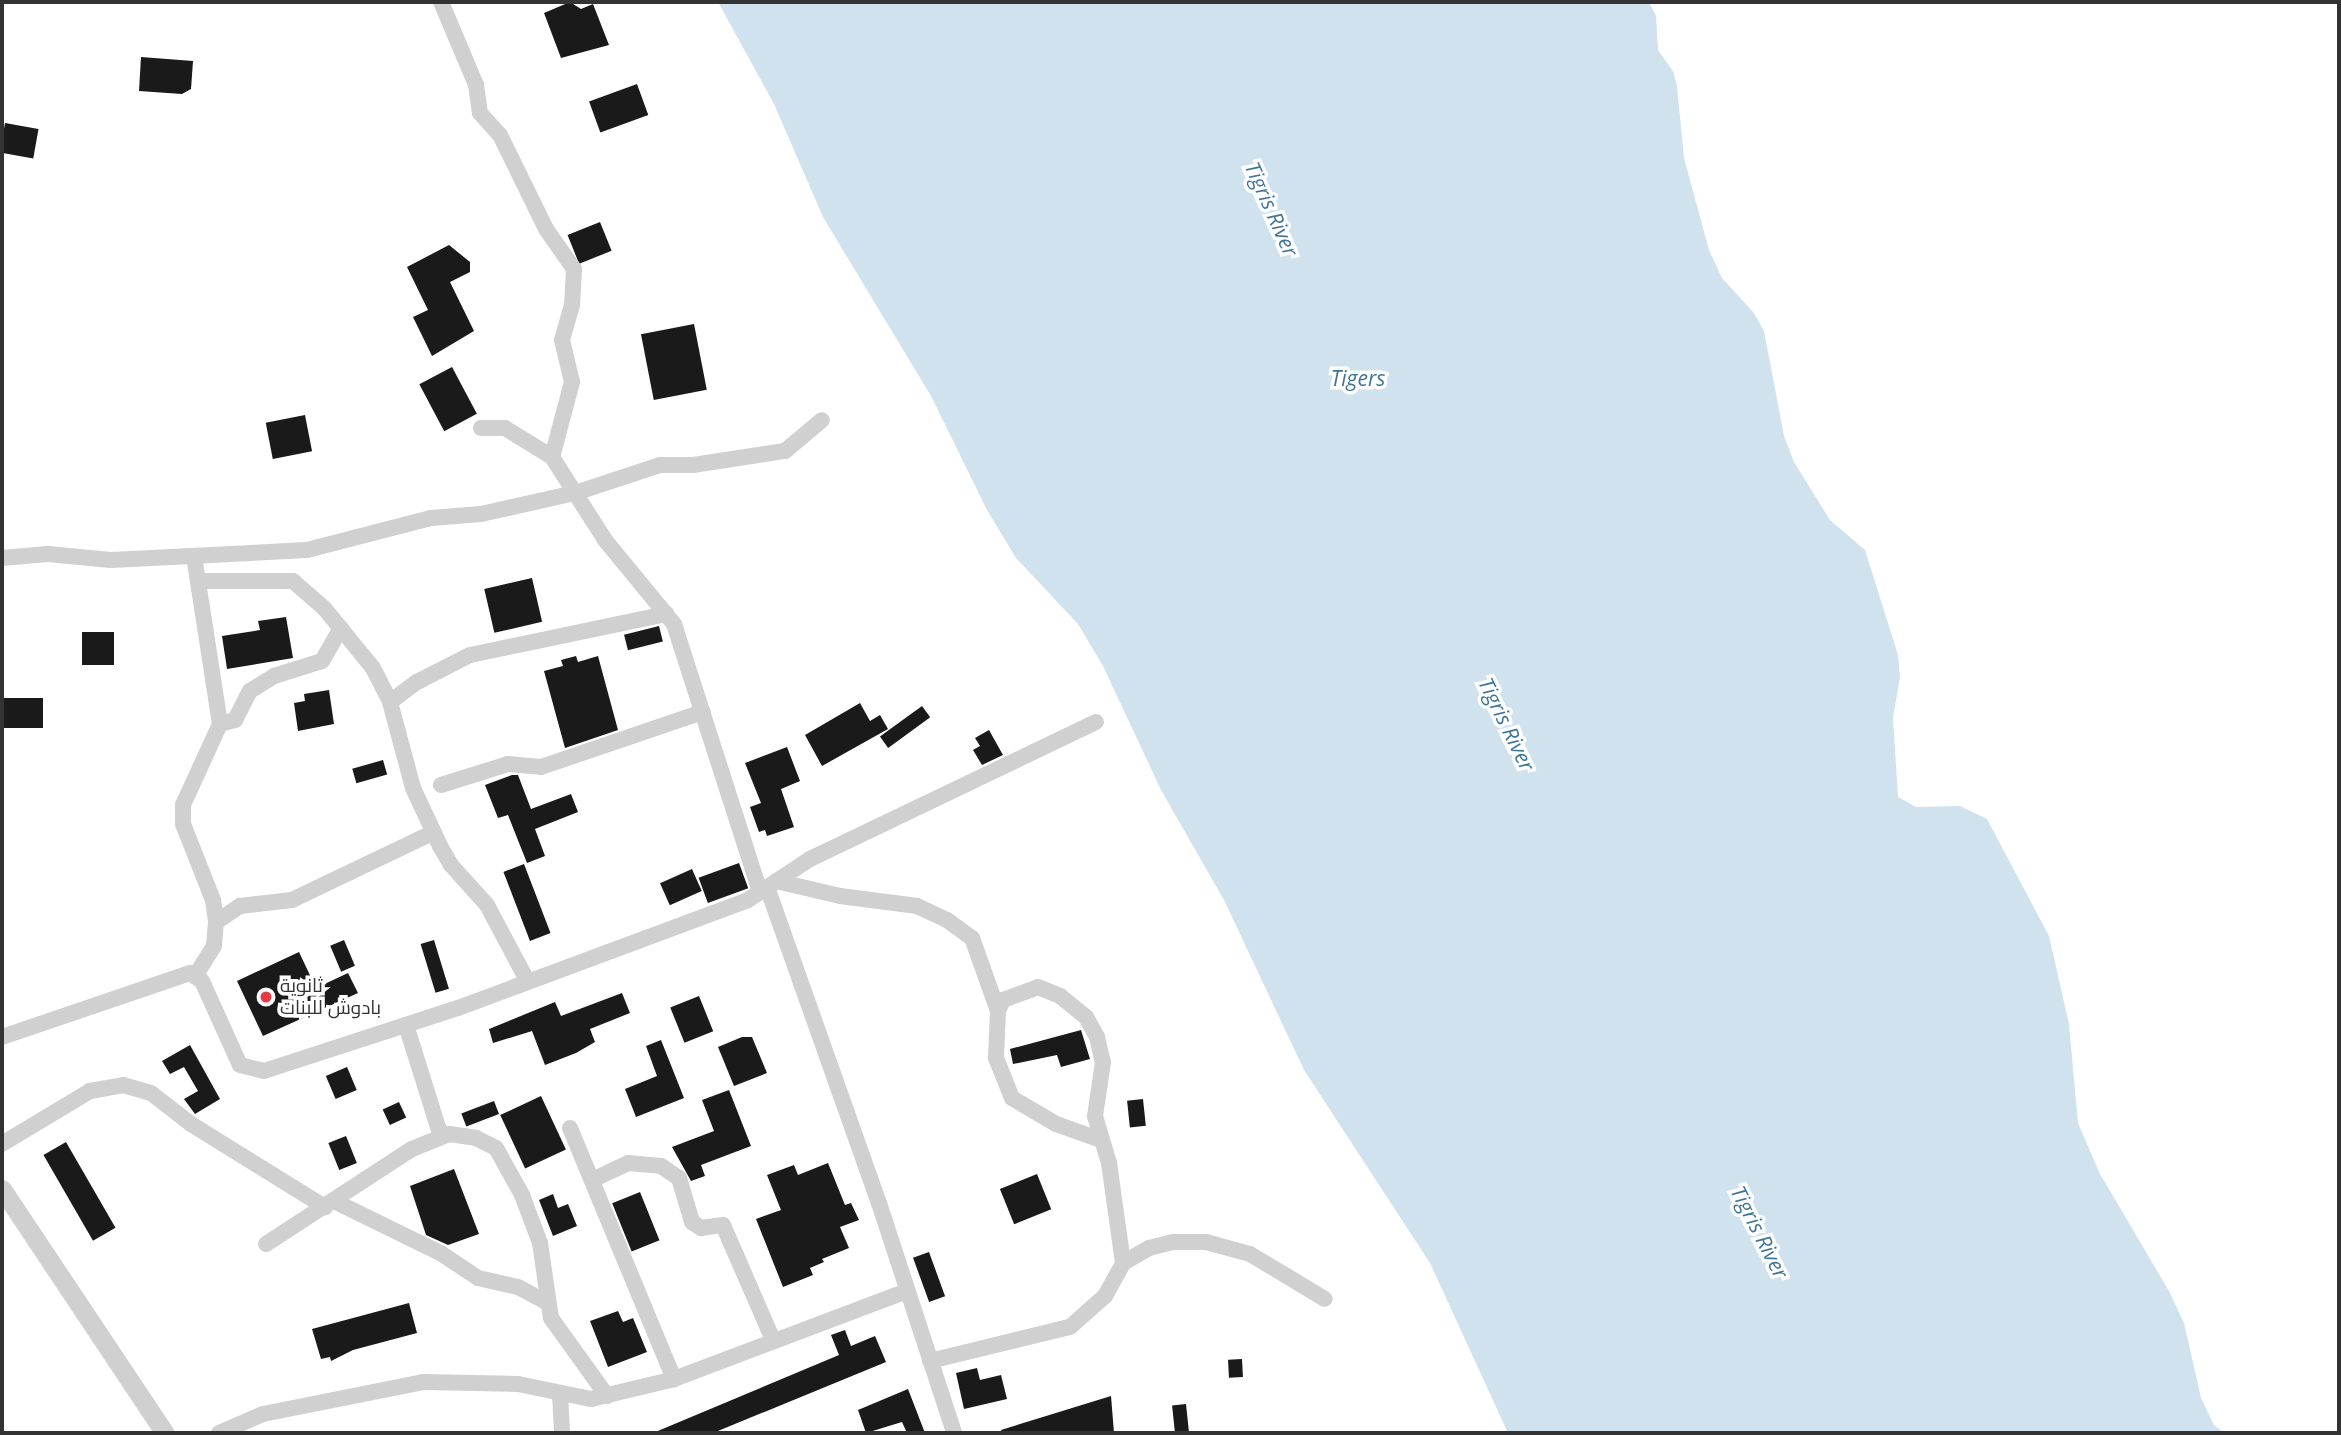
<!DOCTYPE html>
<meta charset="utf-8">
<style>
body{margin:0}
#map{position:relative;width:2341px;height:1435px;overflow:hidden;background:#fff;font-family:"Open Sans",Cairo,sans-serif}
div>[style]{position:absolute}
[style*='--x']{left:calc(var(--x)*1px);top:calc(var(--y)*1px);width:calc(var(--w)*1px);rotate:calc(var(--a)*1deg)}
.water>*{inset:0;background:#cfe2ee}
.building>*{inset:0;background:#1a1a1a;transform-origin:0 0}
.minor>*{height:16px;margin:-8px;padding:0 8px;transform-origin:8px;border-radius:8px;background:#d0d0d0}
.tertiary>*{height:19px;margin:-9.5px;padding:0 9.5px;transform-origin:9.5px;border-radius:9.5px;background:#d0d0d0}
.dots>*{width:19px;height:19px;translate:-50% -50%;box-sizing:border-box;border:4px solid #fff;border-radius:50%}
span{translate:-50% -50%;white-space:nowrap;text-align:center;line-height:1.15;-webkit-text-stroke:7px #fff;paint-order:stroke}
.poi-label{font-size:19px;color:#333}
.left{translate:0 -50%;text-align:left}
.water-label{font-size:21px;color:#3f7597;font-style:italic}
.frame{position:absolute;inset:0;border:4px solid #333;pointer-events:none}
</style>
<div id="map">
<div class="water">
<i style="clip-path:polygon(718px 2px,1649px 2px,1656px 16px,1658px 50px,1673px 71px,1677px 86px,1684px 158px,1709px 250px,1722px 278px,1754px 313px,1764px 331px,1784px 436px,1794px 462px,1830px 520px,1865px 550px,1898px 655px,1900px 677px,1893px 718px,1898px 797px,1916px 807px,1960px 806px,1987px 819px,2049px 936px,2069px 1024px,2078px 1123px,2100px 1174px,2169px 1291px,2184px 1323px,2201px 1398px,2214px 1425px,2224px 1433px,1508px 1433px,1430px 1263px,1304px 1070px,1224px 900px,1161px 790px,1103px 666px,1078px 624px,1016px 558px,987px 510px,931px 396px,823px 217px,774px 104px)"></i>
</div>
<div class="building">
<i style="clip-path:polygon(570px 2px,581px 9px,593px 4px,609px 45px,561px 58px,544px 13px)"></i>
<i style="clip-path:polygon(141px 57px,193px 61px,191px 89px,182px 94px,139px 91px)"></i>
<i style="left:637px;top:84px;width:33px;height:51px;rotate:70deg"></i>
<i style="left:5px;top:123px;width:34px;height:30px;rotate:10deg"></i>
<i style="left:600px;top:222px;width:31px;height:35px;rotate:68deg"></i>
<i style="clip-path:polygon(449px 245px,470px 262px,470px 272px,450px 282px,474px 331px,432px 356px,413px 317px,428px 310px,407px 267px)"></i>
<i style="left:694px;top:324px;width:67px;height:54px;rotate:79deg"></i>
<i style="left:452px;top:367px;width:53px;height:37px;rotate:62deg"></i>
<i style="left:305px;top:415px;width:37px;height:40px;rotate:79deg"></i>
<i style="left:532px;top:578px;width:45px;height:49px;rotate:77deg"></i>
<i style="clip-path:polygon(286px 617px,293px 658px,227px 669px,222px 636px,260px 630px,258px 621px)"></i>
<i style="left:659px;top:626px;width:16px;height:36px;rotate:76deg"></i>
<i style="left:82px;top:632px;width:32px;height:33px"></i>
<i style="clip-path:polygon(576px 656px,578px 662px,598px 656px,618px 730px,565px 748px,544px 671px,563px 666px,561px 660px)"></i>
<i style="clip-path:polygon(329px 690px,334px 724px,298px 731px,294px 703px,305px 701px,304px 694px)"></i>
<i style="left:2px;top:698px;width:41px;height:30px"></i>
<i style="clip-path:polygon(860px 703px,870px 721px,880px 715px,888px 729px,822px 766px,805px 735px)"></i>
<i style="left:922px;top:706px;width:14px;height:52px;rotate:54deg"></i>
<i style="clip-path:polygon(989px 730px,1003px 755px,982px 765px,973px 750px,980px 746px,975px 738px)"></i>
<i style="clip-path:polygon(787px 747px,800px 781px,781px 789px,794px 827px,767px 836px,765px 830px,759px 832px,750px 807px,761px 803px,745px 763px)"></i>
<i style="left:383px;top:760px;width:15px;height:32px;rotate:74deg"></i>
<i style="clip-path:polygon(512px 775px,518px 775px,531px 809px,571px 794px,578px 812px,535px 829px,545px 856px,527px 863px,508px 815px,498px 818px,485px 785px)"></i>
<i style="left:739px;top:863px;width:27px;height:43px;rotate:70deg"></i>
<i style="left:524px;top:864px;width:74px;height:22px;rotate:69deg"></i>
<i style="left:692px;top:869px;width:24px;height:35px;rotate:66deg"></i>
<i style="left:344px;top:940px;width:28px;height:15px;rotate:67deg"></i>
<i style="left:434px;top:940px;width:51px;height:14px;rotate:73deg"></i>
<i style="clip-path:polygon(299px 952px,316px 988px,348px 973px,358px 993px,263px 1036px,237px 981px)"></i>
<i style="clip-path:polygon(622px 993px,630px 1013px,590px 1029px,595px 1042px,576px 1053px,545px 1065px,532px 1031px,493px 1043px,489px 1029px,555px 1002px,561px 1016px)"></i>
<i style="left:699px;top:996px;width:38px;height:31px;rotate:68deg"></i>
<i style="clip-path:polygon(1081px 1030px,1090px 1059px,1061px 1067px,1057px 1055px,1013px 1064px,1010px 1049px)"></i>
<i style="clip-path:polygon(742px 1037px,752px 1037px,767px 1073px,734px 1086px,718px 1047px)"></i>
<i style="clip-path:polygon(661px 1040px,684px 1098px,636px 1117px,625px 1089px,657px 1076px,646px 1046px)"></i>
<i style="clip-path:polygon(190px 1045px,220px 1099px,195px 1114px,184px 1099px,198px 1091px,184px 1067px,170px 1074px,162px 1061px)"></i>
<i style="left:347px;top:1067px;width:25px;height:23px;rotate:67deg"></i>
<i style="clip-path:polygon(729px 1090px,751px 1146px,701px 1165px,705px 1176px,691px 1181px,672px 1147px,714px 1131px,702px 1100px)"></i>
<i style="left:541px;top:1096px;width:59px;height:45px;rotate:65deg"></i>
<i style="left:1143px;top:1099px;width:27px;height:16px;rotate:84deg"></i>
<i style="left:494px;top:1101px;width:14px;height:35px;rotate:69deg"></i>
<i style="left:399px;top:1102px;width:17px;height:18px;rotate:65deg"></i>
<i style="left:346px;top:1136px;width:29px;height:19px;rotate:68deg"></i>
<i style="left:66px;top:1142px;width:99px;height:26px;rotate:60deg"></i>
<i style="clip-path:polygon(828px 1163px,845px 1205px,851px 1203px,859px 1220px,840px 1227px,849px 1248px,822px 1259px,824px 1262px,810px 1268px,813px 1275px,783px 1287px,756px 1219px,781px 1210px,767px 1175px,794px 1165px,798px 1175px)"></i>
<i style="clip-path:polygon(454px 1169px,479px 1234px,448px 1245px,426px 1235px,410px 1186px)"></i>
<i style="left:1037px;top:1174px;width:38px;height:40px;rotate:68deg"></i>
<i style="left:640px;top:1192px;width:52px;height:30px;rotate:68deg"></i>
<i style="clip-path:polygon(553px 1194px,558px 1208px,568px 1204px,577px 1226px,553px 1236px,539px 1200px)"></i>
<i style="left:929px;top:1252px;width:47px;height:17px;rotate:70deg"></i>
<i style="clip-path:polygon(409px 1303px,417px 1333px,353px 1350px,331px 1361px,330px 1357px,321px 1359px,312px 1329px)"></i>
<i style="clip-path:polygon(618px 1311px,623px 1322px,633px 1318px,647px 1352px,608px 1367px,590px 1321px)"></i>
<i style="clip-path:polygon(845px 1330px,851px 1346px,875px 1336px,886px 1362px,713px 1433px,653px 1433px,839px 1355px,831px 1335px)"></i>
<i style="left:1242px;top:1359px;width:18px;height:14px;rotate:87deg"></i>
<i style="clip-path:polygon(977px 1368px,980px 1380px,1001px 1375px,1007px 1399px,964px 1409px,956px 1373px)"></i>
<i style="clip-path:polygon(908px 1389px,925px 1433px,907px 1433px,902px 1422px,866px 1433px,858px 1410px)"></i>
<i style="clip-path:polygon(1111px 1396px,1114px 1433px,1002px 1433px,1001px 1430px)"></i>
<i style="left:1186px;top:1404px;width:29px;height:14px;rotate:84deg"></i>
</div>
<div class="minor">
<i style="--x:441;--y:2;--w:90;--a:67.1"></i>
<i style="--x:476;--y:85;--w:28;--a:82"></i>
<i style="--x:480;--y:113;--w:30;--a:48"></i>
<i style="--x:500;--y:135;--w:105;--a:63.9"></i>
<i style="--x:546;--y:229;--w:49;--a:55"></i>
<i style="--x:574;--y:269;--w:36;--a:93"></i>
<i style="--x:572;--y:305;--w:36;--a:106"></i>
<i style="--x:562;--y:340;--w:43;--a:76.6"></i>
<i style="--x:572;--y:382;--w:78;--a:104.9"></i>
<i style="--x:481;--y:428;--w:24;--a:0"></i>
<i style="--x:505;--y:428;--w:55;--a:31.7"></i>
<i style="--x:552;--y:457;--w:98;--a:57.4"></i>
<i style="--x:605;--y:540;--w:109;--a:50.6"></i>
<i style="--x:674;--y:624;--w:281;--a:72.2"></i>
<i style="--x:194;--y:556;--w:170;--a:81.2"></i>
<i style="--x:220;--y:724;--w:89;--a:114.6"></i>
<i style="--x:183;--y:805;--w:19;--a:90"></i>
<i style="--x:183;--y:824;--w:82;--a:68.5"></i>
<i style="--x:213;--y:900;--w:22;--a:82"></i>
<i style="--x:216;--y:922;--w:24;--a:95"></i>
<i style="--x:214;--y:946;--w:34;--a:122"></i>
<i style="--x:2;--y:558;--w:46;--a:-5"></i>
<i style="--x:48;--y:554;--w:63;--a:5.4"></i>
<i style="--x:111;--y:560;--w:196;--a:-2.9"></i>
<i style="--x:307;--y:550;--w:128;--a:-14.5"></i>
<i style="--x:431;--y:518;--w:50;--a:-4.6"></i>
<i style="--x:481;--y:514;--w:96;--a:-12.6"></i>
<i style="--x:575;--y:493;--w:89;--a:-18.2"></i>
<i style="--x:660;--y:465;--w:33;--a:0"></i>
<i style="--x:693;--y:465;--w:93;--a:-8.7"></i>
<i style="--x:785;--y:451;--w:48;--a:-40"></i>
<i style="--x:199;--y:581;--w:94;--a:0"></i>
<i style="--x:293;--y:581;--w:41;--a:41.1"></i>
<i style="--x:324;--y:608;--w:77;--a:50.8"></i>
<i style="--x:373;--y:668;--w:38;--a:63"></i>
<i style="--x:390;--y:702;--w:89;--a:75"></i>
<i style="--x:413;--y:788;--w:64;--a:65"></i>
<i style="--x:440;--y:846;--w:22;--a:60"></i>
<i style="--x:451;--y:865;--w:54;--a:48"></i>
<i style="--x:487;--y:905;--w:87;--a:62"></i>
<i style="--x:390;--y:702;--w:34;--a:-37"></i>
<i style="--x:417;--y:682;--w:59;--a:-27"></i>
<i style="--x:470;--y:655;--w:201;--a:-11.8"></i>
<i style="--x:220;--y:724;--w:16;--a:-15"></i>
<i style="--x:235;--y:720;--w:33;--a:-63"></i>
<i style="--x:250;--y:691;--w:28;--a:-32"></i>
<i style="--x:274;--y:676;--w:50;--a:-17.4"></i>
<i style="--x:322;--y:661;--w:38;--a:-60"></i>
<i style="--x:441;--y:785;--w:70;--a:-17.4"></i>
<i style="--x:508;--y:764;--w:33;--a:5"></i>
<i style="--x:541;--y:767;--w:171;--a:-18.8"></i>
<i style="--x:776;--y:881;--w:66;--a:13.2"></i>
<i style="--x:840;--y:896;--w:78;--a:7.4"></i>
<i style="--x:917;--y:906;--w:33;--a:25"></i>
<i style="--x:947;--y:920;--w:31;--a:36"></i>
<i style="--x:972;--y:938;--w:77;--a:70.4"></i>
<i style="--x:767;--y:887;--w:335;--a:70.5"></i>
<i style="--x:879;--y:1203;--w:242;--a:71.9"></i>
<i style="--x:216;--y:922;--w:29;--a:-34"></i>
<i style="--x:240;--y:906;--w:52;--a:-6.6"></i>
<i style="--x:292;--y:900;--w:157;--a:-25.6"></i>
<i style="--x:406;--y:1025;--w:117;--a:72.6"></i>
<i style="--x:2;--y:1037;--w:199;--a:-18.8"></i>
<i style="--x:190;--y:973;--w:14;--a:34"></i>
<i style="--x:202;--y:981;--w:92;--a:65.7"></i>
<i style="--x:240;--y:1065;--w:25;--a:14"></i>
<i style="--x:264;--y:1071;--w:204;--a:-18"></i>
<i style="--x:458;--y:1008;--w:309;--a:-20.4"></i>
<i style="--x:748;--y:900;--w:74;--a:-33.5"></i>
<i style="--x:810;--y:859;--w:317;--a:-25.6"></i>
<i style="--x:570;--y:1128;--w:272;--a:67.5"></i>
<i style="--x:1101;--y:1140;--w:48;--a:-160.4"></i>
<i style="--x:1056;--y:1124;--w:51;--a:-149.4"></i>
<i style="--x:1012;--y:1098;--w:43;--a:-111.8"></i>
<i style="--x:996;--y:1058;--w:47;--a:-87.6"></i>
<i style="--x:998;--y:1011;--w:12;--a:-66"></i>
<i style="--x:1003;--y:1000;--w:37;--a:-20"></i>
<i style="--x:1038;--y:987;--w:24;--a:22"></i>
<i style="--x:1060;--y:996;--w:33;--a:39"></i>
<i style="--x:1086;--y:1017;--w:23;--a:61"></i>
<i style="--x:1097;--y:1037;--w:26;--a:77"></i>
<i style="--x:1103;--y:1062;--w:55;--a:98.4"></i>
<i style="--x:1095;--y:1116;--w:49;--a:73.4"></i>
<i style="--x:1109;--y:1163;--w:101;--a:82"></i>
<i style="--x:2;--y:1144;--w:103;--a:-31.1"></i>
<i style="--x:90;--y:1091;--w:34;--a:-10"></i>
<i style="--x:123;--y:1085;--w:29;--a:16"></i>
<i style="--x:151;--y:1093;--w:51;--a:37.8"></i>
<i style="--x:191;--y:1124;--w:158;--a:31.8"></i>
<i style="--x:592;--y:1180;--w:40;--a:-25"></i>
<i style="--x:628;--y:1163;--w:33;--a:5"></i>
<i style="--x:661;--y:1166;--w:22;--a:34"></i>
<i style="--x:679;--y:1178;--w:46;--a:73.5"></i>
<i style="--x:692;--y:1222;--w:11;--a:34"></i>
<i style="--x:701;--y:1228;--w:22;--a:-8"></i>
<i style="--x:723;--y:1225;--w:125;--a:66.5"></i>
<i style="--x:334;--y:1201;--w:120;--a:26.1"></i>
<i style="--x:442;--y:1254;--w:43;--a:33.7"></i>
<i style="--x:478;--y:1278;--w:41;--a:12.7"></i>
<i style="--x:518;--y:1287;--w:34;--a:28"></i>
<i style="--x:266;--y:1244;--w:174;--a:-33.1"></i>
<i style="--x:412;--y:1149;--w:40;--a:-22"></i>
<i style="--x:449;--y:1134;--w:27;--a:8"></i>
<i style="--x:476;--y:1138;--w:22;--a:27"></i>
<i style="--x:496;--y:1148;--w:54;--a:61"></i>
<i style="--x:522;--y:1195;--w:51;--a:69.4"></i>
<i style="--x:540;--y:1243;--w:76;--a:81.7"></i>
<i style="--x:551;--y:1318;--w:96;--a:54.3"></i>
<i style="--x:930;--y:1361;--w:144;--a:-13.7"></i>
<i style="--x:1070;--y:1327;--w:47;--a:-41.5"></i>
<i style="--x:1105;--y:1296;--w:38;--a:-61"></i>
<i style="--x:1123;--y:1263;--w:30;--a:-30"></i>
<i style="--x:1149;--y:1248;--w:25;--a:-14"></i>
<i style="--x:1173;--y:1242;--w:33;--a:0"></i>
<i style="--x:1206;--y:1242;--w:46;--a:15.3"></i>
<i style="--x:1250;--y:1254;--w:87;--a:31"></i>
<i style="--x:560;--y:1394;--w:39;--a:87"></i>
<i style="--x:219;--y:1433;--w:48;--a:-23.4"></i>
<i style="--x:263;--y:1414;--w:163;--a:-11.3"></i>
<i style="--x:423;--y:1382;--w:95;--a:1.2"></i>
<i style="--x:518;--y:1384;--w:75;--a:11.6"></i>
<i style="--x:591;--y:1399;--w:85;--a:-13.5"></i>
<i style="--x:674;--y:1379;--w:249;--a:-20.7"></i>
</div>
<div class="tertiary">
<i style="--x:2;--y:1189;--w:293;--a:56.3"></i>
</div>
<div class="dots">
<i style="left:266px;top:997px;background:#e63946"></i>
</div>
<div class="poi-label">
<span class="left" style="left:280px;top:997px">ثانوية<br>بادوش للبنات</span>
</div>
<div class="water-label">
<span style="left:1272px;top:209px;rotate:66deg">Tigris River</span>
<span style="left:1358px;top:378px">Tigers</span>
<span style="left:1507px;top:724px;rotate:64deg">Tigris River</span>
<span style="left:1760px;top:1232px;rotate:63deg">Tigris River</span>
</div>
<div class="frame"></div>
</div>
